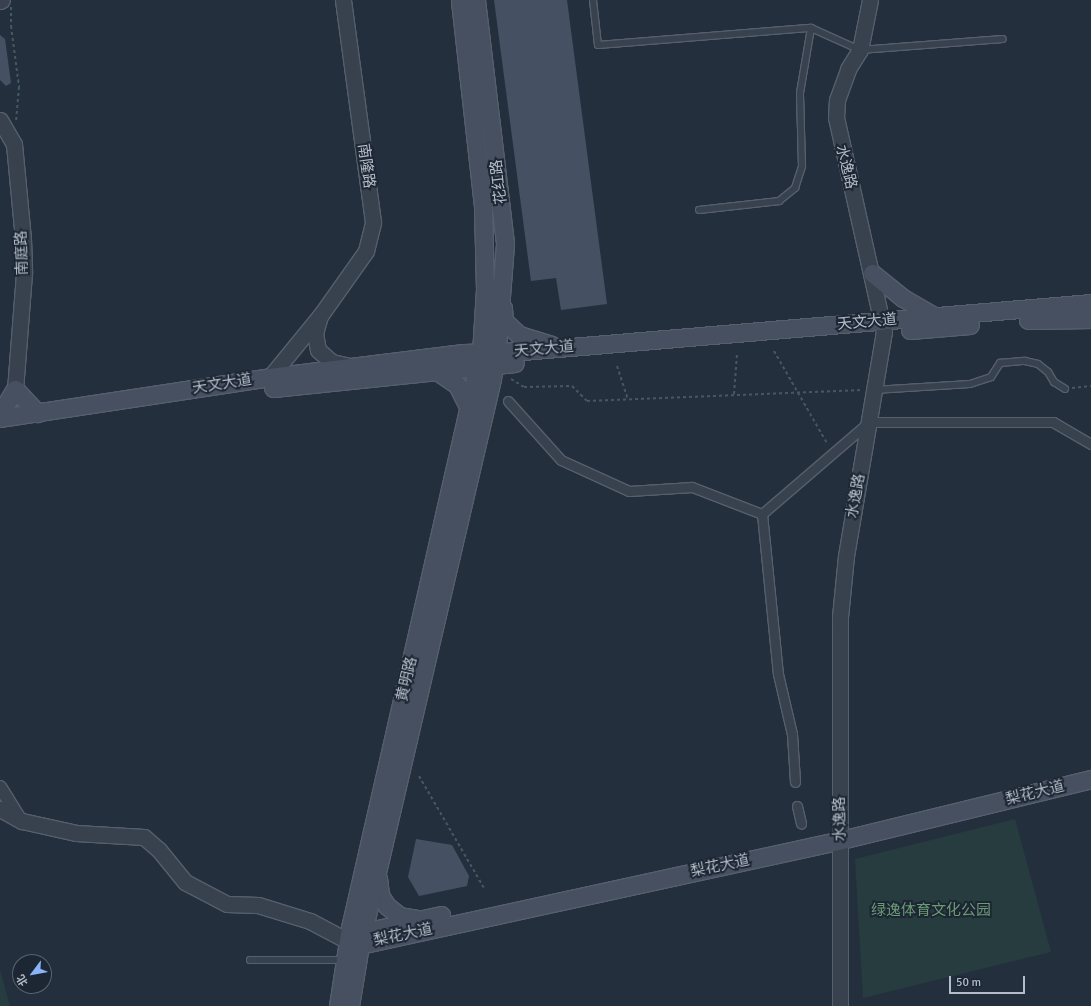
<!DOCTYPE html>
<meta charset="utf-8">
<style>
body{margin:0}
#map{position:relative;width:1091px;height:1006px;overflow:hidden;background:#242f3e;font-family:Signika,"Noto Sans SC",sans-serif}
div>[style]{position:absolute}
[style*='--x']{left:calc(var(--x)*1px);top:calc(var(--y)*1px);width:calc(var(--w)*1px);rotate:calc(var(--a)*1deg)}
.green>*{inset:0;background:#263c3f}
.building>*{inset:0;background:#455162}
.path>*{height:2px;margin-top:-1px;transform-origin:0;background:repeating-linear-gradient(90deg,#44595c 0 3px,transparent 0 6px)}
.roads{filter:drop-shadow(1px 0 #565f6c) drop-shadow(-1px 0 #565f6c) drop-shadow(0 1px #565f6c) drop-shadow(0 -1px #565f6c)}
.service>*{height:6px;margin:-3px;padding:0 3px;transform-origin:3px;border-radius:3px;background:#38414e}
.pedestrian>*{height:9px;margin:-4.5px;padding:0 4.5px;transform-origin:4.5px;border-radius:4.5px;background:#38414e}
.minor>*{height:12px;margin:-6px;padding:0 6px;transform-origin:6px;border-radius:6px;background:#38414e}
.tertiary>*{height:15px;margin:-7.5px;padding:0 7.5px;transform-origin:7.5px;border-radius:7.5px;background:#38414e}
.secondary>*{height:17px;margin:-8.5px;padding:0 8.5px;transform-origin:8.5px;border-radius:8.5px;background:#465061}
span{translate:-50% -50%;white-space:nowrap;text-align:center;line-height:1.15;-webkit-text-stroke:4px #1d2633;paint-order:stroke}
.street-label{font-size:15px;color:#b4bcc9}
.park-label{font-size:15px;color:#6b9a76}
.north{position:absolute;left:12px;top:954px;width:40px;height:40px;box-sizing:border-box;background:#1d2633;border:1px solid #59626f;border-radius:50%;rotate:238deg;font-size:11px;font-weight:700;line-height:16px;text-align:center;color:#b4bcc9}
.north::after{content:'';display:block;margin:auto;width:14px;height:18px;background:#8ab4f8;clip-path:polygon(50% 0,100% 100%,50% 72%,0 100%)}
.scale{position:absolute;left:949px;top:976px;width:76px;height:18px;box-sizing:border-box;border:2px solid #b4bcc9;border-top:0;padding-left:5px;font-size:12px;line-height:14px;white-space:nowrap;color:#b4bcc9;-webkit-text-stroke:3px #1d2633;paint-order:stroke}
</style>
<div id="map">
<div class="green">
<i style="clip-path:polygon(1015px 819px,1051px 952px,863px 998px,855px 859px)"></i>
<i style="clip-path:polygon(0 970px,10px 1006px,0 1006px)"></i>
</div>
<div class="building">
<i style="clip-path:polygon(494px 0,567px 0,607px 304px,561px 310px,556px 278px,531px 281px)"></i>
<i style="clip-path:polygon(0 35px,5px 39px,11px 83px,6px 86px,0 80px)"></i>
<i style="clip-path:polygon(416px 839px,452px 845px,469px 876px,467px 886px,419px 896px,408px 877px)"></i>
</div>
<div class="path">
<i style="--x:11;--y:7;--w:19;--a:90"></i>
<i style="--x:11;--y:26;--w:62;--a:82.5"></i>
<i style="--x:19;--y:87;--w:35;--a:95"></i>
<i style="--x:774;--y:351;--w:108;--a:60.1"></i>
<i style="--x:617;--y:366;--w:35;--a:72"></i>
<i style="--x:511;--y:379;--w:15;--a:32"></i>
<i style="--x:524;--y:387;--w:48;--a:-1.2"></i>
<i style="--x:572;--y:386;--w:21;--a:45"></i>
<i style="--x:587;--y:401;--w:276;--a:-2.3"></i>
<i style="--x:1072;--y:388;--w:19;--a:-6"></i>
<i style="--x:734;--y:394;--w:40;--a:-85.7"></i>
<i style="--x:419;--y:776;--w:129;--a:59.9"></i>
</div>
<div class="roads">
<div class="service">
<i style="--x:593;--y:0;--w:45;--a:83.7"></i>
<i style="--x:598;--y:45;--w:214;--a:-4.6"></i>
<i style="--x:811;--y:28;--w:54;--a:24.2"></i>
<i style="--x:860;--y:50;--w:143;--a:-4.4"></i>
<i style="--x:699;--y:210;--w:81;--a:-6.4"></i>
<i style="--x:779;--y:201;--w:21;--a:-39"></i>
<i style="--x:795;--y:188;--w:23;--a:-72"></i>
<i style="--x:802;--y:166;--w:73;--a:-91.6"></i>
<i style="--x:800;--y:93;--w:66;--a:-80.4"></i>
<i style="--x:874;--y:390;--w:96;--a:-3.6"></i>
<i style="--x:970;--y:384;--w:22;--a:-18"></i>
<i style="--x:991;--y:377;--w:17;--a:-57"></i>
<i style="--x:1000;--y:363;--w:25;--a:-5"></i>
<i style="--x:1025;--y:361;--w:13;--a:13"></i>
<i style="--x:1038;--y:364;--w:13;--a:39"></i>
<i style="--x:1048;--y:372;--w:12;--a:59"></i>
<i style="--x:1054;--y:382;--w:13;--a:32"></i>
<i style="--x:250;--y:960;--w:93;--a:0"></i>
</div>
<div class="pedestrian">
<i style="--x:508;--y:401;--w:79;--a:48.1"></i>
<i style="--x:561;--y:460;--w:75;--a:24.5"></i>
<i style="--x:629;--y:491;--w:63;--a:-3.6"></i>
<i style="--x:692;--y:487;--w:75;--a:21.1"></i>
<i style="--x:762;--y:514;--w:161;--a:84.3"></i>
<i style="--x:778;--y:674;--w:62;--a:76.9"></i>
<i style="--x:792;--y:734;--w:48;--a:86.4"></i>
<i style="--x:762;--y:514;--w:141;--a:-40.7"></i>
<i style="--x:869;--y:422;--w:184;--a:0"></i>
<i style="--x:1053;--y:422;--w:44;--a:30.1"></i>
<i style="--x:797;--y:806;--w:18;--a:77"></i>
</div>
<div class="minor">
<i style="--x:0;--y:787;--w:39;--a:58"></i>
</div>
<div class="tertiary">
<i style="--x:0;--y:1;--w:2;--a:-27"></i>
<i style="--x:0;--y:120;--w:28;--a:60"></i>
<i style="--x:14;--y:144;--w:95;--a:84.6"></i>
<i style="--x:23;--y:239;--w:34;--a:88"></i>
<i style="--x:24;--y:273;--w:116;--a:94.4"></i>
<i style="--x:320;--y:316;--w:80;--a:-54.7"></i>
<i style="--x:366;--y:251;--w:30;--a:-76"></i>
<i style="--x:373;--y:222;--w:224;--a:-97.7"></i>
<i style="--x:270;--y:377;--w:79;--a:-50.7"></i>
<i style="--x:320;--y:316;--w:18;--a:106"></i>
<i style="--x:315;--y:333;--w:17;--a:80"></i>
<i style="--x:318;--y:350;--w:18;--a:41"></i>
<i style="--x:332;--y:362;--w:18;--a:13"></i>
<i style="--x:0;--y:809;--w:25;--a:29"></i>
<i style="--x:22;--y:821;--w:55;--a:12.5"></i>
<i style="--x:76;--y:833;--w:68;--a:3.4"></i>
<i style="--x:144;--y:837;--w:20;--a:41"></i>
<i style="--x:159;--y:850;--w:41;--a:50.9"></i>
<i style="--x:185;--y:882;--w:47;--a:27.6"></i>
<i style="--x:227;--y:904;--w:31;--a:2"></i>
<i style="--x:258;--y:905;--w:54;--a:17.1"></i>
<i style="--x:310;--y:921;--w:43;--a:27.8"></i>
<i style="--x:840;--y:1006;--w:389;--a:-90"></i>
<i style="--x:840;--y:617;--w:61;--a:-84.4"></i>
<i style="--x:846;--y:556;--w:227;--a:-80.4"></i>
<i style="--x:884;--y:332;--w:219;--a:-102.6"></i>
<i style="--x:836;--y:118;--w:18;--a:-87"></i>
<i style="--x:837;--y:100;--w:33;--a:-70"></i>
<i style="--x:848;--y:69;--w:22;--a:-58"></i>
<i style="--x:860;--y:50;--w:51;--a:-78.7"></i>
</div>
<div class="secondary">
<i style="--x:872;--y:273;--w:40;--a:39"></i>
<i style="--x:903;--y:298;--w:36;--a:30"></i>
<i style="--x:503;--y:308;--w:13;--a:86"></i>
<i style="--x:504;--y:321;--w:21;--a:43"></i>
<i style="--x:519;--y:335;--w:34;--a:17"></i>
<i style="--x:1028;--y:320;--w:63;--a:-0.9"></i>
<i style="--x:910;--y:330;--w:60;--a:-4.8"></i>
<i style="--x:438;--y:372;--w:23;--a:34"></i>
<i style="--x:457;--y:385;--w:27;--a:63"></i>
<i style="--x:273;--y:388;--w:243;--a:-5.9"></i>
<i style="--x:15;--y:389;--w:33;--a:47"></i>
<i style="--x:0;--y:414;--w:29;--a:-59"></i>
<i style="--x:0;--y:418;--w:273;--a:-8.6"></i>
<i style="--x:270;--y:377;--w:195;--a:-7.1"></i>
<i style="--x:464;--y:353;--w:59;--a:-1.9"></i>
<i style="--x:523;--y:351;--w:570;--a:-4.83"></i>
<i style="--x:378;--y:878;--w:17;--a:83"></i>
<i style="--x:380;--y:895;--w:13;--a:58"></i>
<i style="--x:387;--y:906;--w:16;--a:38"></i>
<i style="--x:400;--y:916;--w:17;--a:10"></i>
<i style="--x:354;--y:929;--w:10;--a:17"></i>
<i style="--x:364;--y:932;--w:79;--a:-12.4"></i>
<i style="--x:352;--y:942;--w:9;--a:21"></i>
<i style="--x:360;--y:945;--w:492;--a:-12.3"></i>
<i style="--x:841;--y:840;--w:257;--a:-13.7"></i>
<i style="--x:338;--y:1006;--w:79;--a:-81.3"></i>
<i style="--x:350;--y:928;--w:590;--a:-77.17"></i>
<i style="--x:481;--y:353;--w:64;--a:-86.4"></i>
<i style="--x:485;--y:289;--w:83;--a:-91.4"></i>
<i style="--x:483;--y:206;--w:207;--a:-96.4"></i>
<i style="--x:350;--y:1006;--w:62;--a:-80.7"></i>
<i style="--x:360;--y:945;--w:581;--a:-76.87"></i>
<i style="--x:492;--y:379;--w:44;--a:-82.2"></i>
<i style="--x:498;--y:335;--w:92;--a:-85.6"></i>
<i style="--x:505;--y:243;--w:245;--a:-96.8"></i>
</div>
</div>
<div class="street-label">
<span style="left:366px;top:166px;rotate:82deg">南隆路</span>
<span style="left:846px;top:167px;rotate:76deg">水逸路</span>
<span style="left:499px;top:182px;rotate:-97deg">花红路</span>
<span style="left:22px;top:253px;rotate:-92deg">南庭路</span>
<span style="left:867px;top:322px;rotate:-5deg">天文大道</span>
<span style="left:544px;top:349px;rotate:-5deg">天文大道</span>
<span style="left:222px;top:384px;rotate:-9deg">天文大道</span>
<span style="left:856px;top:496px;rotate:-80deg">水逸路</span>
<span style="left:407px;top:679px;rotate:-77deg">黄明路</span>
<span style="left:1035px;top:793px;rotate:-14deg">梨花大道</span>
<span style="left:840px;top:819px;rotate:-91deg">水逸路</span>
<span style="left:720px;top:866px;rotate:-12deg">梨花大道</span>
<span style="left:403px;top:935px;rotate:-12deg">梨花大道</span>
</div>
<div class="park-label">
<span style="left:931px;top:911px">绿逸体育文化公园</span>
</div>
<div class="north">北</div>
<div class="scale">50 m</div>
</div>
